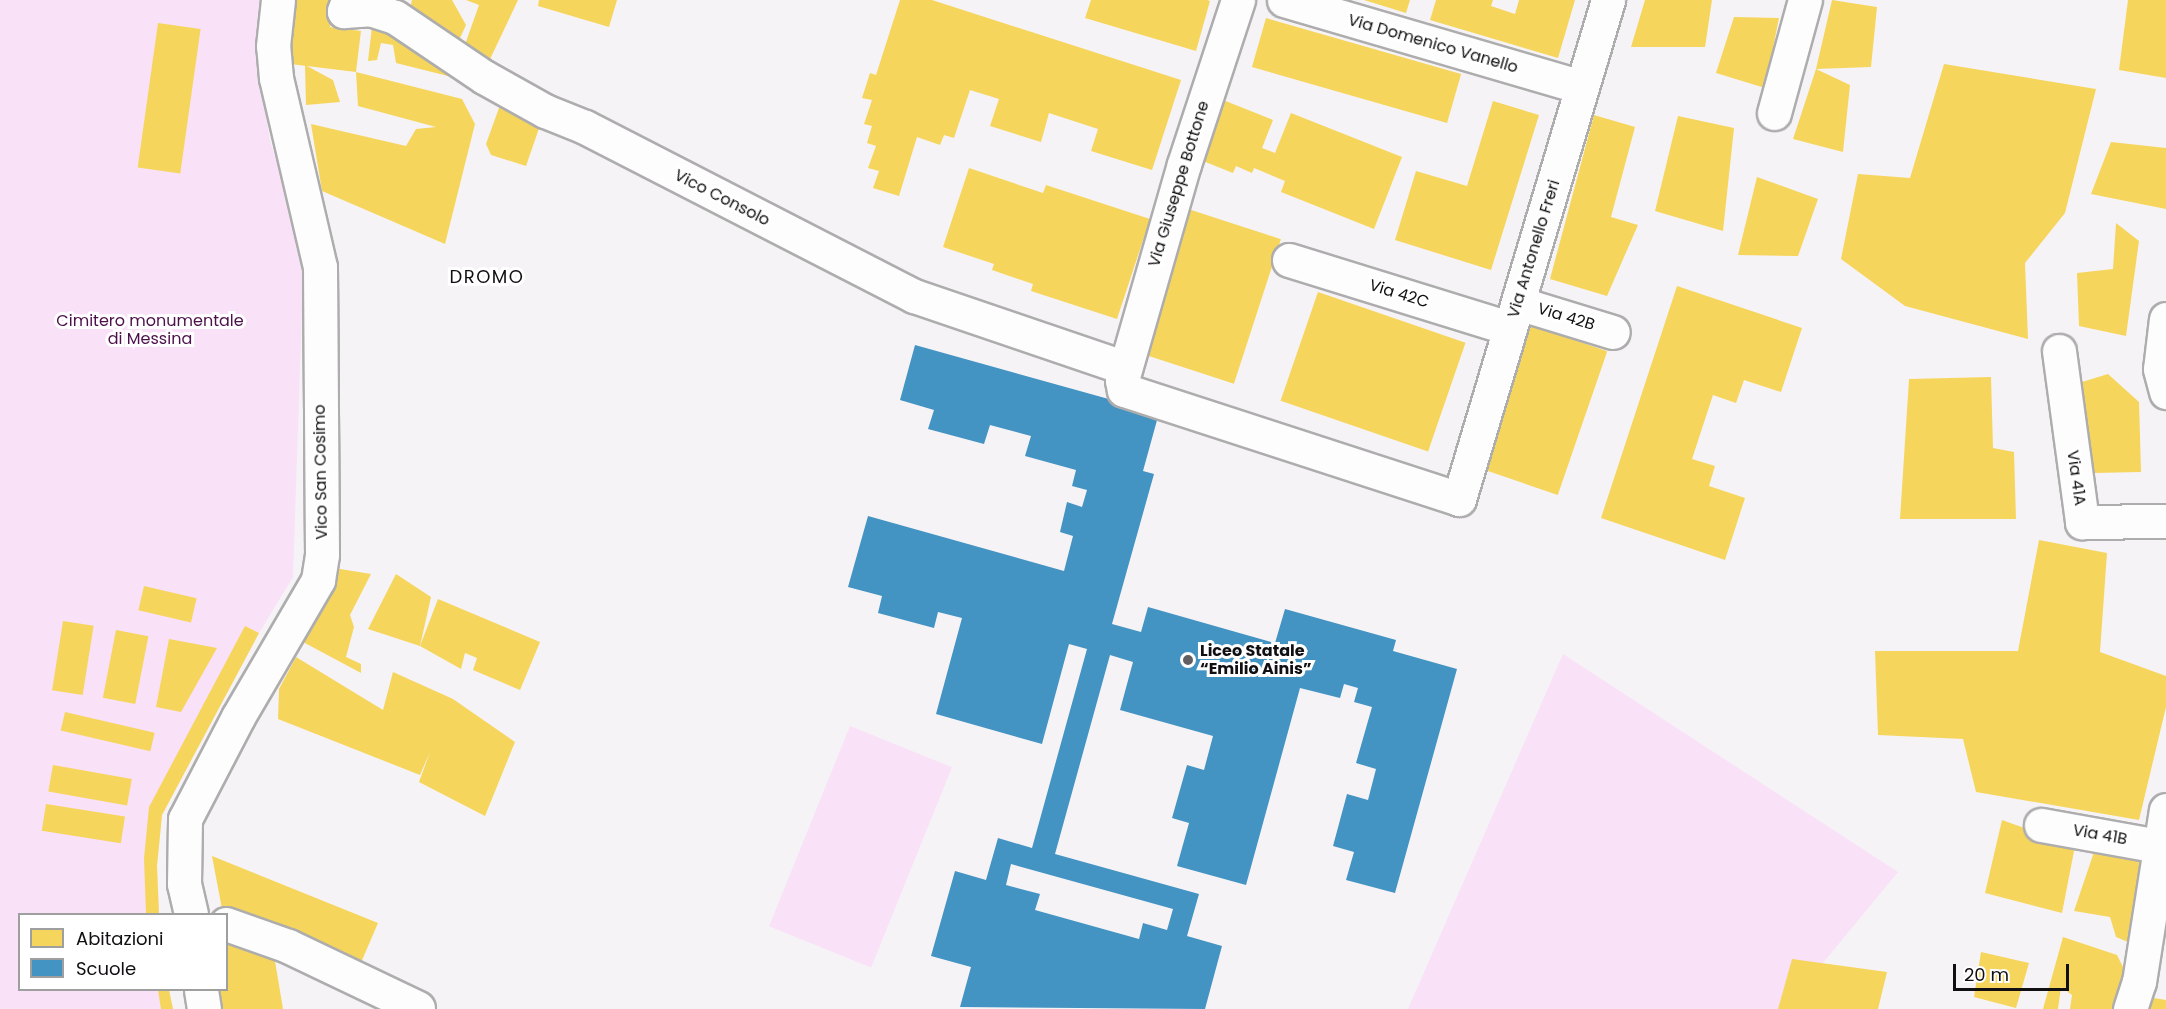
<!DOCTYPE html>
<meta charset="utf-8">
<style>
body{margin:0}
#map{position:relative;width:2166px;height:1009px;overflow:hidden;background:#f6f3f6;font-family:Poppins,sans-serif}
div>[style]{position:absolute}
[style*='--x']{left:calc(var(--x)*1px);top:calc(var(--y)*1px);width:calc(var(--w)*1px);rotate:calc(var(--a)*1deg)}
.green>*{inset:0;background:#f9e1f8;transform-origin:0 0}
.homes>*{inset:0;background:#f6d55c;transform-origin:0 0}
.schools>*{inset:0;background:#4393c3}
.roads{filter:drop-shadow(2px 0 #aeadae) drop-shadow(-2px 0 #aeadae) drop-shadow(0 2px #aeadae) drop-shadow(0 -2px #aeadae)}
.street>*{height:33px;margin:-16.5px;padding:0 16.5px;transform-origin:16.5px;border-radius:16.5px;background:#fefdfe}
.dots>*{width:16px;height:16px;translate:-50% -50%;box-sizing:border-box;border:3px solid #fff;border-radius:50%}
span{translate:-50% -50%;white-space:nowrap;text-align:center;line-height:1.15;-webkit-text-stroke:6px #fff;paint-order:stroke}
.street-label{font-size:16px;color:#110f11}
.park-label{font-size:16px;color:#4c104b}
.poi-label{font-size:16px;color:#110f11;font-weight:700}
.left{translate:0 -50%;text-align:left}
.neighbourhood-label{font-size:18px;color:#110f11;letter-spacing:1.5px}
.legend{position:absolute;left:18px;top:913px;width:210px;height:78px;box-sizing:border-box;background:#fff;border:2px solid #a09fa0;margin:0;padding:8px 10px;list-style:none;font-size:18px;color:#110f11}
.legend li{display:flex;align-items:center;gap:12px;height:30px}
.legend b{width:30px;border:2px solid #a09fa0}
.scale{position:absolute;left:1953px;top:964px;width:116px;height:27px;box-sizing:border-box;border:3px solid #110f11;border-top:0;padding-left:8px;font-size:18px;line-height:21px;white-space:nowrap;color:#110f11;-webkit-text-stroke:4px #fff;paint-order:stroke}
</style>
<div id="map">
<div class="green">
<i style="clip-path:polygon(0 0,260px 0,258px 27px,265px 109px,270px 141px,292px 210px,303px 278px,293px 577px,259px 633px,162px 815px,157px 866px,159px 914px,20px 914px,20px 990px,169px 990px,173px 1009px,0 1009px)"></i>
<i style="clip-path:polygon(1563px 654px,1898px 872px,1785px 1009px,1408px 1009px)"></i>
<i style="left:850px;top:726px;width:110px;height:216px;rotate:22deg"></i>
</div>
<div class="homes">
<i style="clip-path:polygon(291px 0,339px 0,330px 27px,361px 31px,356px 72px,282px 63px)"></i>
<i style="clip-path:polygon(412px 0,452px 0,466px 25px,455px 49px,407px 22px)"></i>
<i style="clip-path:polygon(466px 0,518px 0,483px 74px,462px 53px,479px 5px)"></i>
<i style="clip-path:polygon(539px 0,617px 0,609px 27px,538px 6px)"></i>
<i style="clip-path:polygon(900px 0,932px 0,1181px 80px,1152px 170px,1091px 151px,1098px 129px,1049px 113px,1041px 142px,990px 126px,999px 99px,970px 90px,954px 138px,944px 135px,940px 145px,917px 137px,899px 196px,873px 188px,879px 171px,868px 168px,876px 146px,867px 143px,872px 126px,864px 124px,872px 100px,862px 98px,870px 73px,876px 75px)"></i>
<i style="clip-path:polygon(1091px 0,1207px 0,1210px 1px,1196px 51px,1085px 18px)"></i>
<i style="clip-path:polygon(1364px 0,1410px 0,1406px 13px)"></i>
<i style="clip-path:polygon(1436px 0,1493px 0,1491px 6px,1515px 14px,1519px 0,1575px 0,1558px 58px,1430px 20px)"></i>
<i style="clip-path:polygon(1645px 0,1712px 0,1705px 47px,1631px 47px)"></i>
<i style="clip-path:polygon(1832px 0,1877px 7px,1871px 67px,1816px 69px,1850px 85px,1843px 152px,1793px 139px,1816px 69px)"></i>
<i style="clip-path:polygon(2128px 0,2166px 0,2166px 78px,2119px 70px)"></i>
<i style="clip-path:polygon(1734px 17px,1779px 18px,1765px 88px,1716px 73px)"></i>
<i style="clip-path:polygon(373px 18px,452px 77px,396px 63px,393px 45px,381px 43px,377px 60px,368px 61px)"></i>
<i style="left:1266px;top:18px;width:203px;height:51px;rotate:16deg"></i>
<i style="left:158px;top:23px;width:43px;height:146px;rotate:8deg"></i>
<i style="clip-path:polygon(1944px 64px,2096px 89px,2065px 213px,2025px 263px,2028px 339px,1905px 306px,1841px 259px,1858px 174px,1910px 178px)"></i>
<i style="clip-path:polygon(305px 65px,333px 80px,340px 102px,306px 105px)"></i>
<i style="clip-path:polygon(356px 72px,462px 99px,475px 124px,445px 244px,322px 191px,311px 124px,406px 146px,416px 129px,436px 127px,358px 106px)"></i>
<i style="clip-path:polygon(504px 94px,545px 111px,526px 166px,491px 155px,486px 144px)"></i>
<i style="clip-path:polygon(1213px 96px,1273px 120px,1262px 148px,1275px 153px,1291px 113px,1402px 157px,1374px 229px,1281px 192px,1285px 181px,1254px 168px,1252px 173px,1236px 166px,1233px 173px,1203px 161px,1205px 156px,1192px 151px)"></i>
<i style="clip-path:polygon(1493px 101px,1539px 115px,1491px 270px,1395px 240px,1416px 171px,1467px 186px)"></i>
<i style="clip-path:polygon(1594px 115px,1635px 127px,1611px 217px,1638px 225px,1607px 296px,1550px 279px)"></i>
<i style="clip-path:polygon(1678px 116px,1734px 128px,1723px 231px,1655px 211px)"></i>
<i style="clip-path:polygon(2111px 142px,2166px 148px,2166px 209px,2091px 194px)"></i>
<i style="clip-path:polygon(969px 168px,1043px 193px,1046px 185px,1150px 219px,1117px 319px,1031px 291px,1033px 284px,992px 270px,994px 264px,943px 247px)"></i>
<i style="clip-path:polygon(1757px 177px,1818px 199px,1798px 256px,1738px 255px)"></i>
<i style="left:1182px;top:207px;width:104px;height:152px;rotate:18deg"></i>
<i style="clip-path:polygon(2116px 223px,2139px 241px,2126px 336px,2079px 326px,2077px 273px,2113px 269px)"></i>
<i style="clip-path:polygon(1677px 286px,1802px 328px,1781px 392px,1744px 380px,1736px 403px,1713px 395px,1692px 459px,1715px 466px,1709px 486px,1745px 498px,1725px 560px,1601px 518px)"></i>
<i style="left:1318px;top:292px;width:156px;height:115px;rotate:19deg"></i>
<i style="left:1525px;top:323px;width:87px;height:152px;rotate:19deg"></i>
<i style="clip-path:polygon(2108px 374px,2139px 402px,2141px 472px,2094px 473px,2082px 382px)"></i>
<i style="clip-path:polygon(1991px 377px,1993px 448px,2014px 452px,2016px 519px,1900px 519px,1909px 379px)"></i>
<i style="clip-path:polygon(2039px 540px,2107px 553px,2100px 652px,2166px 676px,2166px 707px,2139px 820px,1976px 792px,1963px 739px,1878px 735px,1875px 651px,2018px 651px)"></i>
<i style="clip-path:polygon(334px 568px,371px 574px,350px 615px,354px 627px,346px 657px,361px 664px,361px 673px,303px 642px)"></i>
<i style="clip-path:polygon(396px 574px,431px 597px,420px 646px,368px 629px)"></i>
<i style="left:144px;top:586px;width:54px;height:25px;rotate:13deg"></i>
<i style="clip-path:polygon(438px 599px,540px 642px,520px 690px,473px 670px,477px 658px,465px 653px,461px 669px,420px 646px)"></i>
<i style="left:63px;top:621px;width:31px;height:70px;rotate:9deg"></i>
<i style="clip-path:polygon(245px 626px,259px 633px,162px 815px,157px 866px,159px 914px,146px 914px,144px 858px,149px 807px)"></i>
<i style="left:116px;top:630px;width:33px;height:69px;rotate:11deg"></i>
<i style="clip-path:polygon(169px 639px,217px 648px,181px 712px,156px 707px)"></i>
<i style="clip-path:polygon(296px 657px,383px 710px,393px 672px,453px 699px,515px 742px,485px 816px,419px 782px,430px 752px,420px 775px,278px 719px,279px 689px)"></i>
<i style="left:65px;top:712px;width:92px;height:19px;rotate:13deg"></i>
<i style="left:53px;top:765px;width:80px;height:27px;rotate:10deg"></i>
<i style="left:46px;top:804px;width:80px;height:27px;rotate:9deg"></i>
<i style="clip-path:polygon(2002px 820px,2075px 846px,2062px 913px,1985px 893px)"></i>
<i style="clip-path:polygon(2095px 849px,2143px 858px,2135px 945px,2116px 937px,2110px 917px,2074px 911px)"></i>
<i style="clip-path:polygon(212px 856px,378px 923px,360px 965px,222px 909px)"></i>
<i style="clip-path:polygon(2063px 937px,2117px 955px,2126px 973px,2120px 1009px,2070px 1009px,2072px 995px,2061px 987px,2058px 1009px,2043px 1009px)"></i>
<i style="clip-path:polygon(226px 942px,275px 961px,283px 1009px,220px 1009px,217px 990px,226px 990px)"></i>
<i style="clip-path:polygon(1981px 952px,2029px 963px,2016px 1008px,1974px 997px)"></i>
<i style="clip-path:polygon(1792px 959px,1887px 972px,1878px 1009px,1778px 1009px)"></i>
<i style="clip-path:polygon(158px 990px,169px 990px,173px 1009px,161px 1009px)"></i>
<i style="clip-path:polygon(2148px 997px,2166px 1000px,2166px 1009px,2145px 1009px)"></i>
</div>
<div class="schools">
<i style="clip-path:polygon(evenodd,915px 345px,1159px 413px,1143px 471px,1154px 474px,1112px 624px,1141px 632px,1148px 607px,1275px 643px,1285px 609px,1396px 640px,1393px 651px,1457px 669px,1395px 893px,1346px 880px,1354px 852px,1333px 846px,1347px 794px,1368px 800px,1376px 769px,1356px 763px,1372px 707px,1354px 702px,1358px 688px,1344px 684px,1340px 698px,1300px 688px,1246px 885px,1177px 866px,1189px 823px,1172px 818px,1187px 765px,1204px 770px,1213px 736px,1120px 710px,1133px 662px,1110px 655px,1055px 854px,1199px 894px,1187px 936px,1222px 946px,1205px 1009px,960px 1007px,971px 967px,931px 956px,955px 871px,986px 880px,998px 838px,1032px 848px,1087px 649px,1069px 644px,1042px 744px,936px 714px,962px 618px,938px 612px,934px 628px,878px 613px,882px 596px,848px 587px,868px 516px,1064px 571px,1073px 536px,1060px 532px,1067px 502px,1082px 507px,1087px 490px,1072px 486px,1076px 470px,1025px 456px,1031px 436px,990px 425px,984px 444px,928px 429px,934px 410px,900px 400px,915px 345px,1011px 864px,1173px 909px,1167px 930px,1143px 923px,1139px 939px,1035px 910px,1040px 894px,1006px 885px,1011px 864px)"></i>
</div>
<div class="roads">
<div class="street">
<i style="--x:348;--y:0;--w:12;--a:110"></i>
<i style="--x:344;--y:11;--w:26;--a:-4"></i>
<i style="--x:370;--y:9;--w:26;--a:18"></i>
<i style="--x:395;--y:17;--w:107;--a:34"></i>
<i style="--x:484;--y:77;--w:70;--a:29.1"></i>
<i style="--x:545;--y:111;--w:43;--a:21.8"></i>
<i style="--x:585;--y:127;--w:370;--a:27.2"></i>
<i style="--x:914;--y:296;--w:223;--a:18.8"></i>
<i style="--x:1238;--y:0;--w:173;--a:108.2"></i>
<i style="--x:1184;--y:164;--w:225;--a:106"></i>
<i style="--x:1122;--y:380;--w:10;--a:79"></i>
<i style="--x:1124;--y:390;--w:352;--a:18"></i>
<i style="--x:1459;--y:499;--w:521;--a:-73.37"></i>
<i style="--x:1284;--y:0;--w:310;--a:16.3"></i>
<i style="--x:1774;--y:113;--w:117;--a:-74.7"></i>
<i style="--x:1289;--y:260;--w:230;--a:17.2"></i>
<i style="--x:1518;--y:303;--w:99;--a:17"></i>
<i style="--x:2166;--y:319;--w:50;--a:96.8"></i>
<i style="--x:2160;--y:369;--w:24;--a:75"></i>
<i style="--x:2059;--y:351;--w:173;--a:82.3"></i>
<i style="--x:2082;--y:522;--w:84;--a:-0.7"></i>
<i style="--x:2041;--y:825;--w:120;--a:10.1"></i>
<i style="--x:191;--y:914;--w:31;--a:-103"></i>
<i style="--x:184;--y:884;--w:65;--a:-89.1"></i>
<i style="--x:185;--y:819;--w:115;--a:-62.5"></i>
<i style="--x:238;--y:717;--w:159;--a:-59.7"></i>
<i style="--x:318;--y:580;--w:26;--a:-81"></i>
<i style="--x:322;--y:554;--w:287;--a:-90.4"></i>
<i style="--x:320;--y:267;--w:194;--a:-103.1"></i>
<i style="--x:276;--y:78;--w:32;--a:-95"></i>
<i style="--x:273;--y:46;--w:46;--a:-83.8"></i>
<i style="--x:226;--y:924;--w:66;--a:19.5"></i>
<i style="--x:288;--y:946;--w:144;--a:25.5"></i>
<i style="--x:201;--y:990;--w:19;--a:81"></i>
<i style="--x:2130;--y:1009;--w:28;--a:-72"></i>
<i style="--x:2139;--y:982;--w:174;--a:-81.1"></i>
</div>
</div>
<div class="dots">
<i style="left:1188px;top:660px;background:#615f61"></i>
</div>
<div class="street-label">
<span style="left:1433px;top:44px;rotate:16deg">Via Domenico Vanello</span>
<span style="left:1179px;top:184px;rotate:-73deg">Via Giuseppe Bottone</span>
<span style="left:722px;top:198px;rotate:27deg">Vico Consolo</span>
<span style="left:1534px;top:249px;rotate:-73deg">Via Antonello Freri</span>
<span style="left:1399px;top:294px;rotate:17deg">Via 42C</span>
<span style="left:1566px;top:317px;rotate:17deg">Via 42B</span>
<span style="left:321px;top:472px;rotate:-91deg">Vico San Cosimo</span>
<span style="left:2076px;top:478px;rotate:82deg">Via 41A</span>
<span style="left:2100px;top:835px;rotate:10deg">Via 41B</span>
</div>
<div class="park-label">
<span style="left:150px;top:330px">Cimitero monumentale<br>di Messina</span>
</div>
<div class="poi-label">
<span class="left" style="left:1200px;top:660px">Liceo Statale<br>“Emilio Ainis”</span>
</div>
<div class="neighbourhood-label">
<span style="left:487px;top:277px">DROMO</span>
</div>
<ul class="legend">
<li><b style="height:16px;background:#f6d55c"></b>Abitazioni</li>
<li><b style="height:16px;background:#4393c3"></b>Scuole</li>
</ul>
<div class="scale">20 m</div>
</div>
